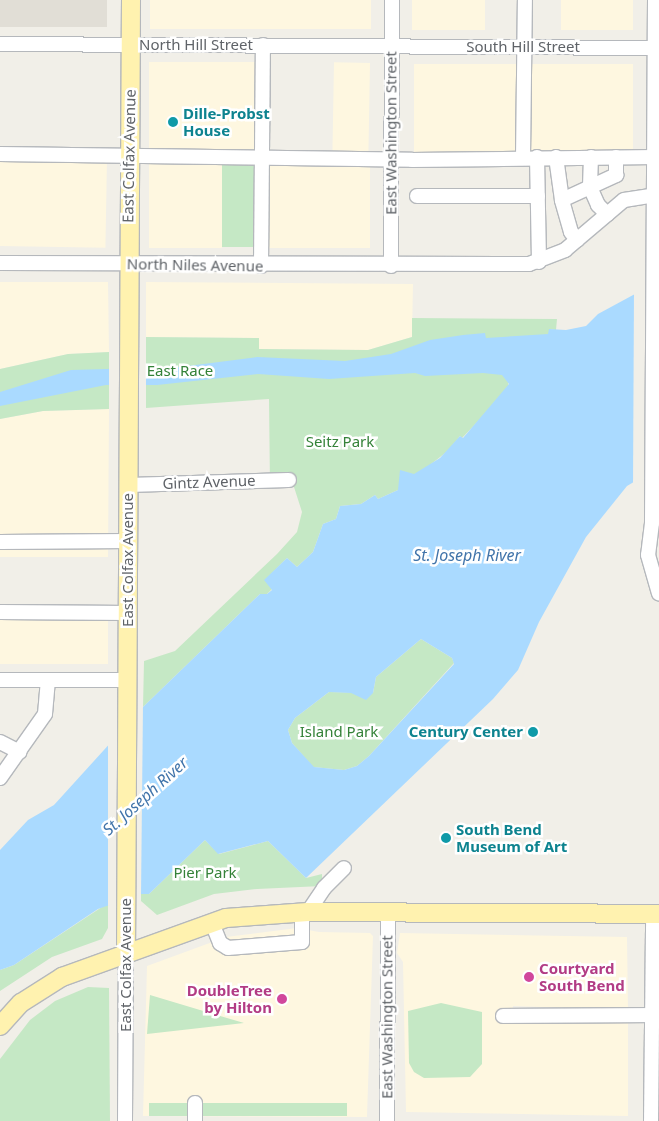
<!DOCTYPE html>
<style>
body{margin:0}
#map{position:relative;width:659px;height:1121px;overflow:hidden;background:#f1efe8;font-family:"Noto Sans",sans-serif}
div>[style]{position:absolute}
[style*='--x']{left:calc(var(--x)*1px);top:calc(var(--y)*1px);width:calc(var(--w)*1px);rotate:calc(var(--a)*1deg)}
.commercial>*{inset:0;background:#fef7e0;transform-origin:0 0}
.education>*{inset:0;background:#e1ded6;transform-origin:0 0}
.green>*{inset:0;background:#c5e8c5;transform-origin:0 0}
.water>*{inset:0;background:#aadaff}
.pier>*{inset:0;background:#f1efe8;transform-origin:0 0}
.roads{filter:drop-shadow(1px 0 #b5b8bc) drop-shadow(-1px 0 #b5b8bc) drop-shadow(0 1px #b5b8bc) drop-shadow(0 -1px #b5b8bc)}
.minor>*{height:14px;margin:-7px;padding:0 7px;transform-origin:7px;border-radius:7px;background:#fff}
.major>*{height:18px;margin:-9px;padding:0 9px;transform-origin:9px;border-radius:9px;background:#fff2af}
.dots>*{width:14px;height:14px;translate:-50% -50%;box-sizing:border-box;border:2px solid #fff;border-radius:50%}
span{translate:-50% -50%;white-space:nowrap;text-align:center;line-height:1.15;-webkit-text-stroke:5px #fff;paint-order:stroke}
.street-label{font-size:15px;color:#5f6368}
.culture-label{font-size:15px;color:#0d838f;font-weight:700}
.left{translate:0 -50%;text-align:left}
.right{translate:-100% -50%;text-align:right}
.park-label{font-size:15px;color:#348238}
.hotel-label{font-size:15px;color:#b23c85;font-weight:700}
.water-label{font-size:16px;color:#4174aa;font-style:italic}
</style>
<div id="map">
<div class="commercial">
<i style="left:150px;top:0;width:221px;height:29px"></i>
<i style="left:412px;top:0;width:73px;height:30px"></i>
<i style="left:561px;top:0;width:72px;height:30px"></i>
<i style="left:149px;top:62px;width:109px;height:89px"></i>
<i style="left:370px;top:63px;width:91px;height:36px;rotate:91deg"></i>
<i style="left:414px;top:64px;width:219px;height:91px"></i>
<i style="left:0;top:157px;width:107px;height:89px;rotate:1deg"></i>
<i style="left:149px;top:159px;width:73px;height:89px"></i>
<i style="left:265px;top:163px;width:105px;height:85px"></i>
<i style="clip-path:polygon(0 282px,108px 282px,109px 352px,68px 354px,0 369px)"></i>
<i style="clip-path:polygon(146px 282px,413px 284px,412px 337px,368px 350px,259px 349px,259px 338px,146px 337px)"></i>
<i style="clip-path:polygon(109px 409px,108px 557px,0 557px,0 419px,43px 411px)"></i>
<i style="left:0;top:615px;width:108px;height:49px"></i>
<i style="clip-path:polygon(297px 928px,319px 932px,370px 933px,373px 936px,367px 1117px,143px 1116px,147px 966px,226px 937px)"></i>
<i style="clip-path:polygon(400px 933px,627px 937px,628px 1010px,513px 1006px,512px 1021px,628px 1023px,628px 1116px,406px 1112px,403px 962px,397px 953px)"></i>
</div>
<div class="education">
<i style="left:0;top:0;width:107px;height:27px"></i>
</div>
<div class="green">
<i style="left:222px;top:159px;width:35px;height:88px"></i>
<i style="clip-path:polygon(412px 318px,557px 319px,556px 330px,549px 329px,549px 334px,508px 381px,509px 389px,462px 438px,460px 436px,449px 450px,398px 490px,378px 499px,375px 495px,361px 504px,340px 506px,336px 519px,323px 524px,313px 552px,297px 567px,287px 558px,265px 580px,272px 589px,267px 594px,260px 594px,143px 707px,144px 661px,175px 651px,277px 554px,297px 532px,302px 512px,294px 487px,270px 487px,269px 399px,146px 408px,146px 337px,259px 338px,259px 349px,368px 350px,412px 337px)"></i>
<i style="clip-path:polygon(109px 352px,109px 409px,43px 411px,0 419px,0 369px,68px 354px)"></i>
<i style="clip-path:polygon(421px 639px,452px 658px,454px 663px,369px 756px,357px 766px,344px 770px,313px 767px,292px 743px,288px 730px,295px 718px,329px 692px,373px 693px,376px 677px)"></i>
<i style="clip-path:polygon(205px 840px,219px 854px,268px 841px,306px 878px,322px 874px,322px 886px,257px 889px,214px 894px,157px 915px,141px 901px,141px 894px,149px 894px)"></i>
<i style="clip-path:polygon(108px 903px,108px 928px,102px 939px,52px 957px,0 991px,0 970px,14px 965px)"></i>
<i style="clip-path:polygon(88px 987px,109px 988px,110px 1121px,0 1121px,0 1059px,30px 1020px,55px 1001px)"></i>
<i style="clip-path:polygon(150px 995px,210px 1013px,244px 1023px,147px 1034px)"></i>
<i style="clip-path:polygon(441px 1003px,482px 1012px,482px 1064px,470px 1077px,424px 1078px,414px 1072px,409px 1063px,408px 1011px)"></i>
<i style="left:149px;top:1103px;width:198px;height:13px"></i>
</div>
<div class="water">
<i style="clip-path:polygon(evenodd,659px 281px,659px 467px,627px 486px,586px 537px,539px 622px,518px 670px,493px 699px,306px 878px,268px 841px,218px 854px,205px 840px,149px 894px,141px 894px,98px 909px,14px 965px,0 970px,0 850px,28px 820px,54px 805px,143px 707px,260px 594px,267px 594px,272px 590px,264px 580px,287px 558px,297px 567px,313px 552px,323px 524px,336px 519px,340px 506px,361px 504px,375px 495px,378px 499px,398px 490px,400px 470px,414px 474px,440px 458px,460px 436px,463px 438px,509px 384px,502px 375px,483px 373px,425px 376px,415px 373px,329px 379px,258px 374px,157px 385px,106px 385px,0 406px,0 392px,71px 370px,180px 367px,257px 357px,345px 361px,391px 354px,430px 340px,463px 335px,485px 333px,486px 338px,548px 334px,549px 329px,566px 330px,586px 326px,598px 314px,659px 281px,421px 639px,452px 658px,454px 664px,369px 756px,357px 766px,344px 770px,314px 767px,292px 743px,288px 730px,295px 718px,329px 692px,351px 693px,366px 700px,373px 693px,376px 677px,421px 639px)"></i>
</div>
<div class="pier">
<i style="clip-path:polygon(658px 279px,659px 470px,633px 485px,634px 291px)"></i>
<i style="left:146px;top:365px;width:22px;height:37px;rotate:90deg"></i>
<i style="clip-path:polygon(143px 704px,141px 896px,108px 906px,108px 744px)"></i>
</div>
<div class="roads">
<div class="minor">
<i style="--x:655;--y:0;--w:523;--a:90.33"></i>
<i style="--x:652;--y:523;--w:32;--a:97"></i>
<i style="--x:648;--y:555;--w:40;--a:74"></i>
<i style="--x:0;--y:44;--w:655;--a:0.35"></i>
<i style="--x:0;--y:154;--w:412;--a:0.8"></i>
<i style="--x:412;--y:160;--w:243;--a:-0.7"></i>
<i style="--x:523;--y:157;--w:157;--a:-89.3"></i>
<i style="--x:537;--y:157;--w:105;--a:88.9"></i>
<i style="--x:556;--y:157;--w:43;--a:82.1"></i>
<i style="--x:591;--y:157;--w:30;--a:92"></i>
<i style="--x:590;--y:187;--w:20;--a:66"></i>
<i style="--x:598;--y:205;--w:13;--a:45"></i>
<i style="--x:417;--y:196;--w:121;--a:0"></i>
<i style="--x:577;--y:240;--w:10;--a:-127"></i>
<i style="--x:571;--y:232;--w:33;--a:-106"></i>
<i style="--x:562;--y:200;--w:60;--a:-24.8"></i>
<i style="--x:616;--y:175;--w:18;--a:-90"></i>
<i style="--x:0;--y:263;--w:529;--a:0.11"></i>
<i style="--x:529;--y:264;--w:39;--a:-21"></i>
<i style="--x:565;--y:250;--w:77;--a:-40.3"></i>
<i style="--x:624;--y:200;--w:30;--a:-9"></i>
<i style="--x:261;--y:266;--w:221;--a:-89.5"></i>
<i style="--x:391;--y:266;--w:266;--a:-89.8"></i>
<i style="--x:128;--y:485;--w:161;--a:-1.8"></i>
<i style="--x:0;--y:542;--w:128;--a:-0.4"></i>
<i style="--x:0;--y:612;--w:128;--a:0.4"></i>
<i style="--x:0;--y:680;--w:127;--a:0"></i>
<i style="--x:0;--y:742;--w:22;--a:27"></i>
<i style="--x:0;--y:778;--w:78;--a:-54.9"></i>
<i style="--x:45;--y:714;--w:34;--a:-85"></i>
<i style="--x:308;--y:912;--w:29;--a:-56"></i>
<i style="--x:324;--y:888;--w:28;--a:-45"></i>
<i style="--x:212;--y:923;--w:22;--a:68"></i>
<i style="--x:220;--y:943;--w:9;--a:32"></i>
<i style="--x:228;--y:948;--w:74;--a:-4.6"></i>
<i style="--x:302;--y:942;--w:30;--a:-90"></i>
<i style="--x:503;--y:1016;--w:148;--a:-0.4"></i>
<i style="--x:125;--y:1121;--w:167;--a:-89.7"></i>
<i style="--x:195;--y:1121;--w:18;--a:-90"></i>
<i style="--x:387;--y:1121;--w:208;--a:-89.7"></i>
<i style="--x:651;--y:1121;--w:207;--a:-89.4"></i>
</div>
<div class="major">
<i style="--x:126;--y:954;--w:954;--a:-89.7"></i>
<i style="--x:0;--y:1026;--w:31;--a:-48"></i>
<i style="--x:21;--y:1003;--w:49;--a:-32.4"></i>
<i style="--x:62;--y:977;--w:174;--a:-19.8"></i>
<i style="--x:226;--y:918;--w:82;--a:-4.2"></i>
<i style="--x:308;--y:912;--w:351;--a:0.3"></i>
</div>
</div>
<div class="dots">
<i style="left:173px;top:122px;background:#0f9aa8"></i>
<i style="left:533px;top:732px;background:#0f9aa8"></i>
<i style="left:446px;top:838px;background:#0f9aa8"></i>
<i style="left:529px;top:977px;background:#d1479c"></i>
<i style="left:282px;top:999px;background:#d1479c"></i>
</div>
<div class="street-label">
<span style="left:196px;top:45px">North Hill Street</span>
<span style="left:523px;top:47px">South Hill Street</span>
<span style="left:391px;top:133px;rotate:-90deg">East Washington Street</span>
<span style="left:129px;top:156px;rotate:-89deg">East Colfax Avenue</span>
<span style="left:195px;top:265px;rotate:1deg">North Niles Avenue</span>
<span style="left:209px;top:482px;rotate:-2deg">Gintz Avenue</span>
<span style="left:128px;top:560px;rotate:-90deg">East Colfax Avenue</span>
<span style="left:126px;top:965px;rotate:-90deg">East Colfax Avenue</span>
<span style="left:387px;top:1017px;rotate:-90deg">East Washington Street</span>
</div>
<div class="culture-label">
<span class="left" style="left:183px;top:122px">Dille-Probst<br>House</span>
<span class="right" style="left:523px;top:732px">Century Center</span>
<span class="left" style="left:456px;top:838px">South Bend<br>Museum of Art</span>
</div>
<div class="park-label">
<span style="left:180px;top:371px">East Race</span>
<span style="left:340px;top:442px">Seitz Park</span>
<span style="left:339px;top:732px">Island Park</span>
<span style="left:205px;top:873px">Pier Park</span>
</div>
<div class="hotel-label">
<span class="left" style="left:539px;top:977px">Courtyard<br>South Bend</span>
<span class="right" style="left:272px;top:999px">DoubleTree<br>by Hilton</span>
</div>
<div class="water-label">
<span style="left:467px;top:555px">St. Joseph River</span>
<span style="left:145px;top:796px;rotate:-42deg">St. Joseph River</span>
</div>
</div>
